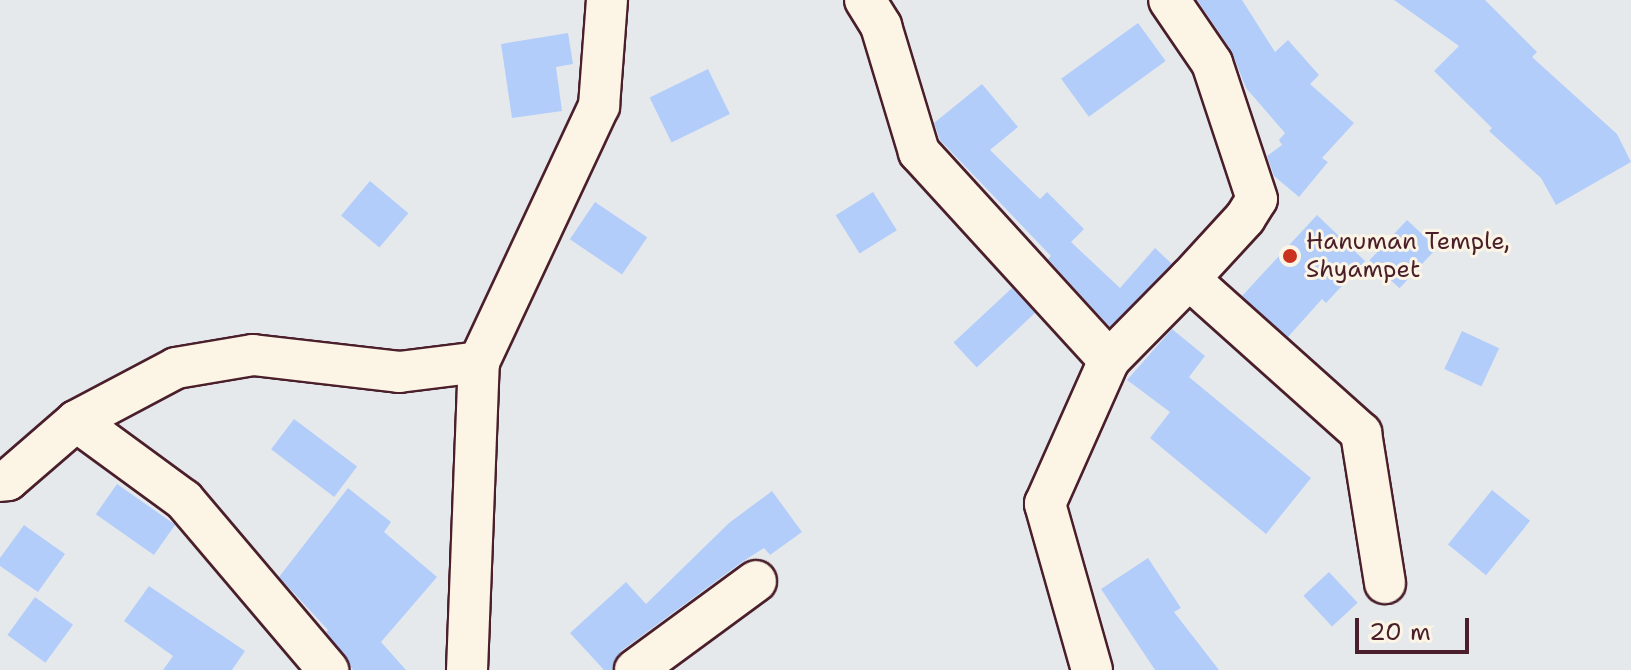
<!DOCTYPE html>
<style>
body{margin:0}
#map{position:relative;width:1631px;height:670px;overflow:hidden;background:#e6e9ec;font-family:"Shantell Sans",sans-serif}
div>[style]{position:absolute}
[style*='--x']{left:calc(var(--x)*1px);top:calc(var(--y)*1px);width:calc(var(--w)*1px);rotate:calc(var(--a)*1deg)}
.building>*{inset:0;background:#b3cdfb;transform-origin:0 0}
.roads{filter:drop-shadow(2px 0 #4a1f2b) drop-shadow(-2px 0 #4a1f2b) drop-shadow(0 2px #4a1f2b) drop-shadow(0 -2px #4a1f2b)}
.minor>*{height:40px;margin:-20px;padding:0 20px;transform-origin:20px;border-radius:20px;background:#fcf5e5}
.dots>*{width:22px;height:22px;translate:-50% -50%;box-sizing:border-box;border:4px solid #fcf5e5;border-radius:50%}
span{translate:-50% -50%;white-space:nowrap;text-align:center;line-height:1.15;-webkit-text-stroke:6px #fcf5e5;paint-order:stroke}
.poi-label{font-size:24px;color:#4a1f2b}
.left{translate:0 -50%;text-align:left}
.scale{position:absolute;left:1355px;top:618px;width:114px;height:36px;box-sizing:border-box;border:4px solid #4a1f2b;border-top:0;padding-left:10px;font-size:24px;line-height:28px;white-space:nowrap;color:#4a1f2b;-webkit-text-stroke:6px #fcf5e5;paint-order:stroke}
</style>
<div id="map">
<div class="building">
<i style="clip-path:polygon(1197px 0,1242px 0,1275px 52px,1288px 40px,1319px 75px,1310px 84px,1354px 123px,1322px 158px,1328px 162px,1299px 197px,1274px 176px,1267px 156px,1282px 145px,1279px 140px,1285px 133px,1246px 88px,1231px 50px)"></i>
<i style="clip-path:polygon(1394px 0,1485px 0,1537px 52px,1532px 57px,1617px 134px,1631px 162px,1556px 205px,1541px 178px,1489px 131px,1492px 128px,1434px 71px,1459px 46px)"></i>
<i style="left:1138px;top:23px;width:47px;height:95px;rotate:54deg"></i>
<i style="clip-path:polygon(568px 33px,573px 64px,556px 67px,562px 111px,512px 118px,501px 44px)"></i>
<i style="left:708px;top:69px;width:50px;height:65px;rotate:64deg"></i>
<i style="clip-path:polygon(982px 84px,1018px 127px,990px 150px,1040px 199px,1047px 192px,1084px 229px,1071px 242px,1120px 288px,1155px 248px,1172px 264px,1110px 327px,1048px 259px,1051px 256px,940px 140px,934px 123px)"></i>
<i style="left:370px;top:181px;width:50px;height:45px;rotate:40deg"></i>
<i style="left:873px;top:192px;width:45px;height:44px;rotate:58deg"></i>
<i style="left:595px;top:202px;width:63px;height:45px;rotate:34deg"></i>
<i style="clip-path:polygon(1317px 215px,1365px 261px,1326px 303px,1322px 299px,1288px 337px,1242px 296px)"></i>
<i style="left:1407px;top:220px;width:41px;height:55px;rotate:43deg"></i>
<i style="left:1012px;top:288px;width:34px;height:80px;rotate:47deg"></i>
<i style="clip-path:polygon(1172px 329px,1205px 356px,1189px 377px,1311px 478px,1266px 534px,1150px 438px,1170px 412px,1127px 380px)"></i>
<i style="left:1462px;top:331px;width:41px;height:42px;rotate:25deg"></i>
<i style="left:294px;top:419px;width:79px;height:38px;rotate:37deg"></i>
<i style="left:117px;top:484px;width:71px;height:37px;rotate:35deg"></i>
<i style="clip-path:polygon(348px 488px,391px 522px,384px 532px,437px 577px,381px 642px,406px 670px,353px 670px,326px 632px,328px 630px,279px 577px)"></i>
<i style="left:1492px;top:490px;width:49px;height:70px;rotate:39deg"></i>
<i style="clip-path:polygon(772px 491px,802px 532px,770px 555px,764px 548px,742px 562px,621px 651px,612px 670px,604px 670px,570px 633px,626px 582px,646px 604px,729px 523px)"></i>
<i style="clip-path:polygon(24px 525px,65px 554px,38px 592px,0 566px,0 558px)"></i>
<i style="clip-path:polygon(1148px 558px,1181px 608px,1174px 612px,1219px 670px,1155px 670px,1101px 589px)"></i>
<i style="left:1329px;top:572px;width:42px;height:35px;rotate:47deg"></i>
<i style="clip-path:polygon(149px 586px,245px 651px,232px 670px,163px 670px,173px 656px,124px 621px)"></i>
<i style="left:35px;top:597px;width:47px;height:47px;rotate:36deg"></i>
</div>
<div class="roads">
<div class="minor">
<i style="--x:865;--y:0;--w:31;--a:58"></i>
<i style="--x:881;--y:26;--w:132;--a:73.2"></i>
<i style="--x:919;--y:152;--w:282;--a:47.6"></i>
<i style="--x:1189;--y:279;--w:231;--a:41.8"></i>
<i style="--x:1361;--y:433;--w:152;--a:80.9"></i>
<i style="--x:76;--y:421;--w:113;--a:-27.9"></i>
<i style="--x:176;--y:368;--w:78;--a:-9.6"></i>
<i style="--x:253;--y:355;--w:147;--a:6.6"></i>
<i style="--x:399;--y:372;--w:81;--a:-7.1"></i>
<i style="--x:0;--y:481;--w:8;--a:-7"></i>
<i style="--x:8;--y:480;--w:90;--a:-40.9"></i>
<i style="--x:76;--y:421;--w:134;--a:36.2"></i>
<i style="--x:184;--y:500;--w:223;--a:49.7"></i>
<i style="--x:467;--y:670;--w:308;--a:-87.8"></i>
<i style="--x:479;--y:362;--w:283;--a:-64.9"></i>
<i style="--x:599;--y:106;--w:106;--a:-85.7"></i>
<i style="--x:635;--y:670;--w:150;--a:-36.3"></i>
<i style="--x:1092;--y:670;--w:173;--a:-105.8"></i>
<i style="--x:1045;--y:504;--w:158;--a:-66"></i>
<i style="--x:1109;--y:360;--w:114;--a:-45.4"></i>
<i style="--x:1189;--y:279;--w:83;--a:-47.4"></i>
<i style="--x:1245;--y:218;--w:22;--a:-58"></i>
<i style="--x:1257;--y:199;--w:143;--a:-108.3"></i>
<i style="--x:1212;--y:63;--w:76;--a:-124.3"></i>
</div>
</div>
<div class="dots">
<i style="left:1290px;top:256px;background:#c8321e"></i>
</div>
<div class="poi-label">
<span class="left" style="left:1306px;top:256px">Hanuman Temple,<br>Shyampet</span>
</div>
<div class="scale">20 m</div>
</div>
